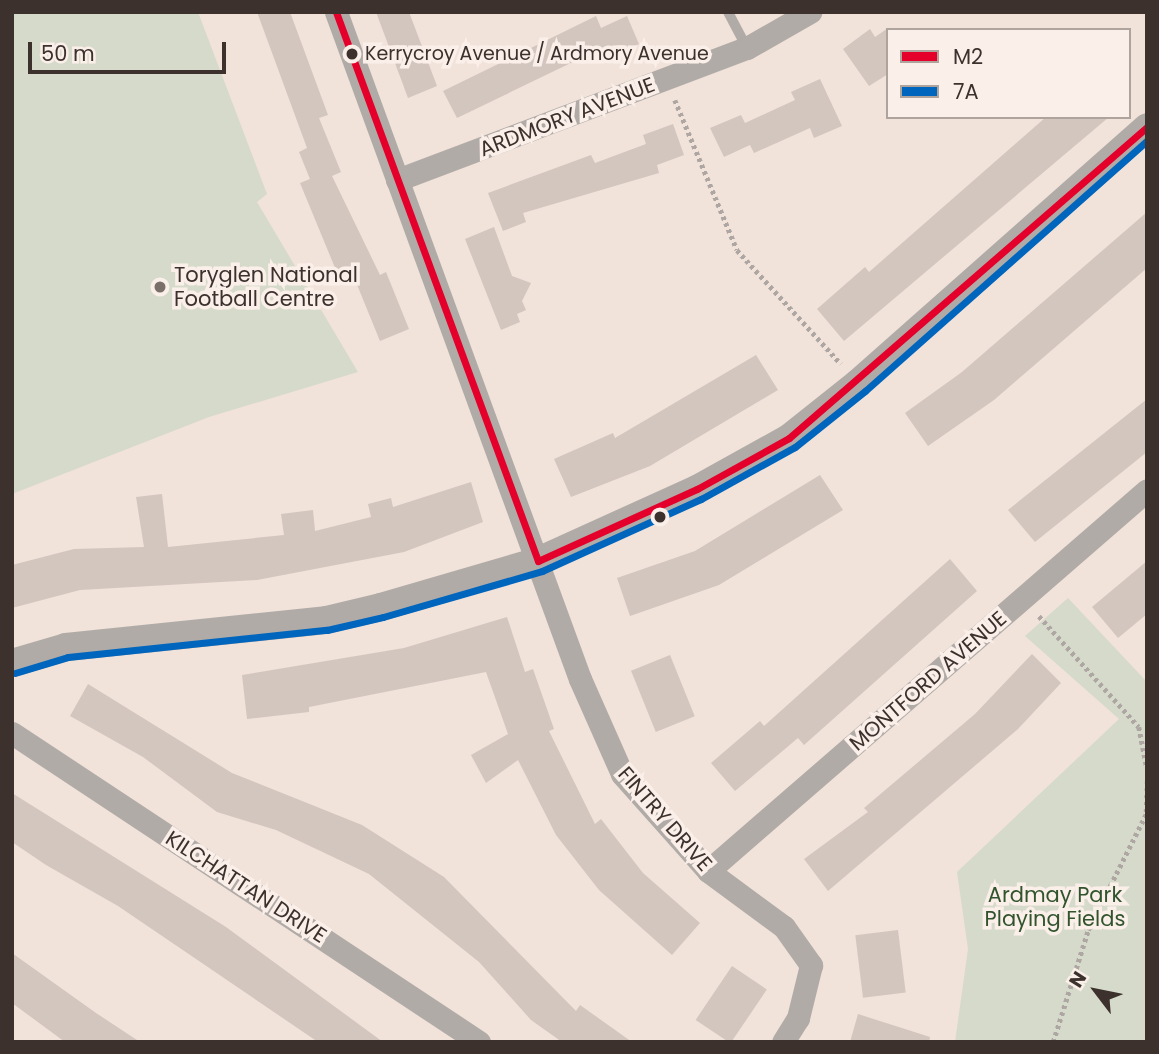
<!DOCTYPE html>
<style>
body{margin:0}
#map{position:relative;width:1159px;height:1054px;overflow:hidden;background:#f1e2da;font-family:Poppins,sans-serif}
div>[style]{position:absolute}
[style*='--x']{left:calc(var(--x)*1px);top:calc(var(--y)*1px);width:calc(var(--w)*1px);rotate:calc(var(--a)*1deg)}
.green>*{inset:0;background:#d6daca}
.building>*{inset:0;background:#d3c6bf;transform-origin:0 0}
.path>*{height:4.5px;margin-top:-2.25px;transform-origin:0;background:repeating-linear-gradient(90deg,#ada6a2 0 3.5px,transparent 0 7px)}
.service>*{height:10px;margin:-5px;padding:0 5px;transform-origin:5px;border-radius:5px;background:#b0aba7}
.minor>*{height:23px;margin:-11.5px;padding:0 11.5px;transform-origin:11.5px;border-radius:11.5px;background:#b0aba7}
.tertiary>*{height:28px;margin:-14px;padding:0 14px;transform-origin:14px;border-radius:14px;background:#b0aba7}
.bus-1>*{height:7px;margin:-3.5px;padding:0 3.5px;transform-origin:3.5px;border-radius:3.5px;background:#e4002b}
.bus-2>*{height:7px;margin:-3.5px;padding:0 3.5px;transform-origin:3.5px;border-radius:3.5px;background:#0065bd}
.dots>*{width:19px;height:19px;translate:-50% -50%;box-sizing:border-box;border:4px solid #fbefea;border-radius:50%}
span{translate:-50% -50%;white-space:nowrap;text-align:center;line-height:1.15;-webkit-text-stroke:7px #fbefea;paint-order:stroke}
.bus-label{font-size:19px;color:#3c312c}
.left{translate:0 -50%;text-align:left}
.street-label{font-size:21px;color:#3c312c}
.poi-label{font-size:21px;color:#3c312c}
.park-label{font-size:21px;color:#31542d}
.frame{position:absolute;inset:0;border:14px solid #3c312c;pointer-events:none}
.legend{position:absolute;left:886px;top:28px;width:245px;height:91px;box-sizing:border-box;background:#fbefea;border:2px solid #afa39e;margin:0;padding:9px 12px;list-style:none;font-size:21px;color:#3c312c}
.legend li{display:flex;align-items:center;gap:14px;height:35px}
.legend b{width:35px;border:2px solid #afa39e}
.north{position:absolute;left:1061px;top:956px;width:70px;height:70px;-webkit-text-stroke:5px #fbefea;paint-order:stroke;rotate:302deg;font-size:19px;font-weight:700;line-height:28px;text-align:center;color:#3c312c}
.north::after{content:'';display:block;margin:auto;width:24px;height:32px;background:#3c312c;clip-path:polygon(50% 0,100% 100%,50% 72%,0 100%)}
.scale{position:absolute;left:28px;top:42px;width:198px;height:32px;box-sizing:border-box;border:4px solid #3c312c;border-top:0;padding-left:9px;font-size:21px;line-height:24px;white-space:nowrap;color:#3c312c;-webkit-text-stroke:5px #fbefea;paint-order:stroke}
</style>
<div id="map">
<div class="green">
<i style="clip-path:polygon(12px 12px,198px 12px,267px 194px,257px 202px,358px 372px,209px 417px,12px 494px)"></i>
<i style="clip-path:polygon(1068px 598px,1147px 682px,1147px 1042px,955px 1042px,968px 949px,957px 872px,1119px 719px,1025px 636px)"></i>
</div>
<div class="building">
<i style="clip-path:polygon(257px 12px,290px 12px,328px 115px,319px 118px,341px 172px,332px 176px,380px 275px,386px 272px,409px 329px,380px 341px,351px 270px,338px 275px,300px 183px,310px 179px,299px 152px,307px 148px)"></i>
<i style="clip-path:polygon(376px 12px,409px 12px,437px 86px,408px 98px)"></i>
<i style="clip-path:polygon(596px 16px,601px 28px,627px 16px,639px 44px,609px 58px,604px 47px,457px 118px,443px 91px)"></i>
<i style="clip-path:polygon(888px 28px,888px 74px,869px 86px,843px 49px,870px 29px,875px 37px)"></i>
<i style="clip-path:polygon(820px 79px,842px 126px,814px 138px,810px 128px,754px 153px,750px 145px,724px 157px,710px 128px,741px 115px,745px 123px,795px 100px,791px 92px)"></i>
<i style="clip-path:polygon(1046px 117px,1109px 117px,844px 341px,817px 309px,865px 267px,869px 272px)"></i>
<i style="clip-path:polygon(673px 124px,684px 155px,657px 165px,659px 173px,523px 213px,526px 222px,503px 231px,488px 193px,591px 155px,595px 163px,646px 144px,643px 135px)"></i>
<i style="clip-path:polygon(1147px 212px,1147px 268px,994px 400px,928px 446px,905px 413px,962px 372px)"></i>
<i style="clip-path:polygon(494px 227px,512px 276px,531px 283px,522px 301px,526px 310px,517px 314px,520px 322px,501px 330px,465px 239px)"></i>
<i style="clip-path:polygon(756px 355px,778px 390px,650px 466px,571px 497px,554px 459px,613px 433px,615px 438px)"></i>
<i style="clip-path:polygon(1147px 399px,1147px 452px,1035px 542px,1008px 510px)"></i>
<i style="clip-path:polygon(820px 475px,843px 510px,719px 585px,630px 616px,617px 578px,695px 551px)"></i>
<i style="clip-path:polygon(471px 482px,483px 522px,404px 552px,257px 580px,80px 590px,12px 608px,12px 565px,74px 549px,144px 547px,136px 497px,162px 494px,168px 547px,284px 535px,281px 514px,313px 510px,315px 531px,371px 517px,368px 504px,391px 498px,393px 507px)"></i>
<i style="clip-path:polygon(950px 559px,977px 591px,804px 745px,798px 738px,735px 791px,711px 763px,760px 721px,764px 726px)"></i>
<i style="clip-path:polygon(1147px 561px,1147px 614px,1118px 638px,1092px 607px)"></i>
<i style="clip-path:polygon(507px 617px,525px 672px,533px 669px,554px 729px,549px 731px,595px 824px,601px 819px,643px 873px,700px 923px,672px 955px,599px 890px,556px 835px,518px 760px,486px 783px,471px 755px,508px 734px,486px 672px,309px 707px,309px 712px,247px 719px,242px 675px,404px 648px)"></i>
<i style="clip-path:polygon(1032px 654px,1061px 683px,1018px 729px,828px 891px,804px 859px,868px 812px,864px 808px,975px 714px)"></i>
<i style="left:670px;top:655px;width:66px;height:42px;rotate:68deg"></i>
<i style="clip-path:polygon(88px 684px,232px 773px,362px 825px,444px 877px,576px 1011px,580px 1005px,632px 1042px,562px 1042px,531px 1020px,479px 962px,369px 874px,276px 830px,217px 812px,143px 757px,70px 716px)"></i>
<i style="clip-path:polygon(12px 793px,226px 927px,383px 1042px,318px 1042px,118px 906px,46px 865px,12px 842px)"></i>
<i style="left:898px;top:930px;width:63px;height:43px;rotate:83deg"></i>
<i style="clip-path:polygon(12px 953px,96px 1013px,140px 1042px,65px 1042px,12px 1003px)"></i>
<i style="left:732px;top:966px;width:42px;height:65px;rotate:34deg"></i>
<i style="clip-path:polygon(858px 1014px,930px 1037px,929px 1042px,850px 1042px)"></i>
</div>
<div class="path">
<i style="--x:675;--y:100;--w:162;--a:67.5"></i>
<i style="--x:737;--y:250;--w:154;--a:47.6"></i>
<i style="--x:1039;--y:616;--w:149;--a:48"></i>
<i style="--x:1139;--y:727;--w:42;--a:79"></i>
<i style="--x:1146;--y:812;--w:33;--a:-88"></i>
<i style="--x:1053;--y:1042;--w:117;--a:-72.6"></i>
<i style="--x:1088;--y:930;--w:132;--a:-63.4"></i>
</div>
<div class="service">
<i style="--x:728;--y:12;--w:41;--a:62.2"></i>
</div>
<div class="minor">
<i style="--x:336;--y:12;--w:710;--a:69.91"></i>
<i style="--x:580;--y:679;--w:104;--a:66.1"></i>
<i style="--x:622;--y:774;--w:130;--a:48.4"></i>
<i style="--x:708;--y:871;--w:94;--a:36.4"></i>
<i style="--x:784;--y:927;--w:47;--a:54.6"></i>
<i style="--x:811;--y:965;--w:55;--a:103.8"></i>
<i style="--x:798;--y:1018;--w:28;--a:122"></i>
<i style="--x:397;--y:180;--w:374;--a:-20.7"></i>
<i style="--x:747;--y:48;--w:73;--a:-29.7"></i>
<i style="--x:12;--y:733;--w:560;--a:33.49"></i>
<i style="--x:708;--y:871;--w:581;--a:-40.95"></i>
</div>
<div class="tertiary">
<i style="--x:12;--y:663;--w:56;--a:-16.5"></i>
<i style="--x:66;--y:647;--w:261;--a:-5.9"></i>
<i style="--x:326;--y:620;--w:57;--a:-13.3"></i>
<i style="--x:381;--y:607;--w:164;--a:-16.3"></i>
<i style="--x:538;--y:561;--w:175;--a:-24.4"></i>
<i style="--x:697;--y:489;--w:105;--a:-29"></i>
<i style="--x:789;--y:438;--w:88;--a:-38.6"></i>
<i style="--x:858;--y:383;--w:386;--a:-41.5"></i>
</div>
<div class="bus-1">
<i style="--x:336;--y:12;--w:585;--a:69.8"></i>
<i style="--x:538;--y:561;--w:175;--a:-24.4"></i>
<i style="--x:697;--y:489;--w:105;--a:-29"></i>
<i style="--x:789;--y:438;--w:474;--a:-41"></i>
</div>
<div class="bus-2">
<i style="--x:15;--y:673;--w:55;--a:-16.8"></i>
<i style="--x:68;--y:657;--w:260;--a:-6"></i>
<i style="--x:327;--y:630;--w:57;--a:-13.1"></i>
<i style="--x:383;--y:617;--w:166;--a:-16.1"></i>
<i style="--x:542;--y:571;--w:175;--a:-24.4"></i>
<i style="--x:701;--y:499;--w:107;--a:-29"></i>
<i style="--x:795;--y:447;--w:90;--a:-38.7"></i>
<i style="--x:865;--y:391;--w:377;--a:-41.6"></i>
</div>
<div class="dots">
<i style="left:352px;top:54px;background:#3c312c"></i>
<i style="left:160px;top:287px;background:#7b6f69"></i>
<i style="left:660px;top:517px;background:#3c312c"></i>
</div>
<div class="bus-label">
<span class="left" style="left:365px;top:54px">Kerrycroy Avenue / Ardmory Avenue</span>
</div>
<div class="street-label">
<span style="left:567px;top:117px;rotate:-21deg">ARDMORY AVENUE</span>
<span style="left:928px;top:681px;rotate:-41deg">MONTFORD AVENUE</span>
<span style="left:665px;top:819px;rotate:49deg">FINTRY DRIVE</span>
<span style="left:246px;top:887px;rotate:33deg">KILCHATTAN DRIVE</span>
</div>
<div class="poi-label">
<span class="left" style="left:174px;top:287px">Toryglen National<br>Football Centre</span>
</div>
<div class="park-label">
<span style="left:1055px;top:907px">Ardmay Park<br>Playing Fields</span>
</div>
<div class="frame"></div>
<ul class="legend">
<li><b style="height:9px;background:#e4002b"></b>M2</li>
<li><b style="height:9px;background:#0065bd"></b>7A</li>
</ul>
<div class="north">N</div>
<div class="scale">50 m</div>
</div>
